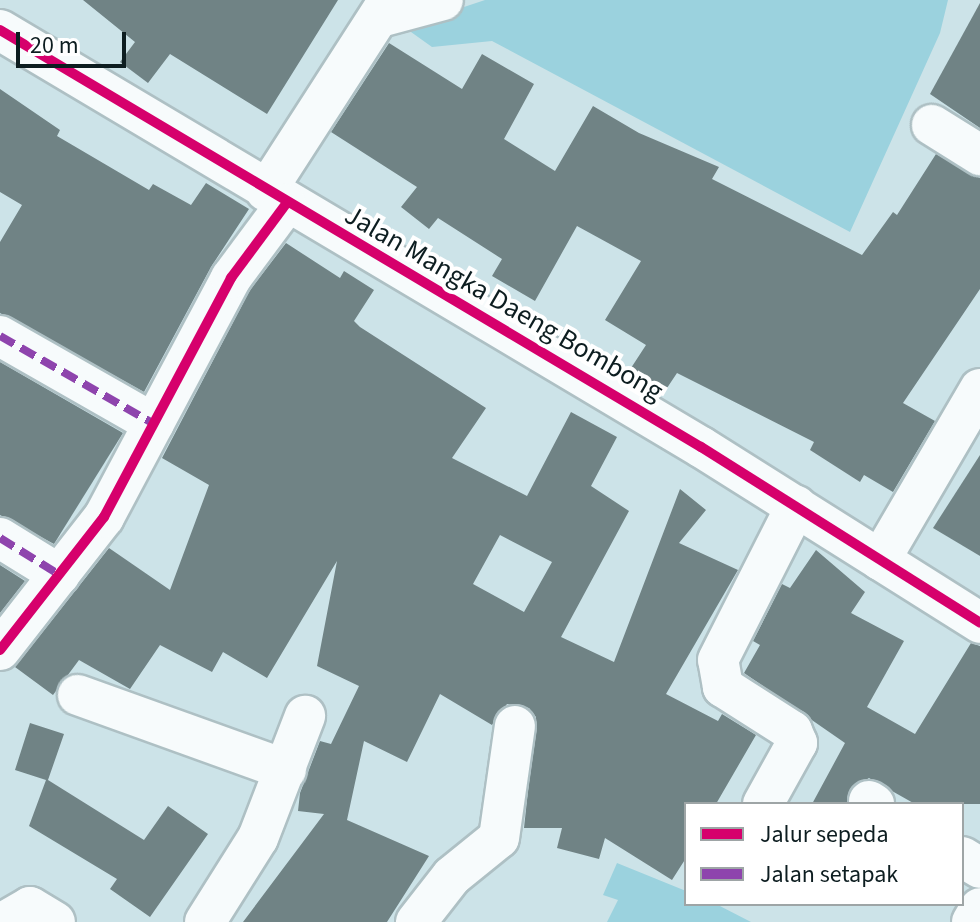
<!DOCTYPE html>
<style>
body{margin:0}
#map{position:relative;width:980px;height:922px;overflow:hidden;background:#cce3e8;font-family:"Source Sans 3",sans-serif}
div>[style]{position:absolute}
[style*='--x']{left:calc(var(--x)*1px);top:calc(var(--y)*1px);width:calc(var(--w)*1px);rotate:calc(var(--a)*1deg)}
.green>*{inset:0;background:#9bd2de}
.building>*{inset:0;background:#708385}
.roads{filter:drop-shadow(2px 0 #aec0c4) drop-shadow(-2px 0 #aec0c4) drop-shadow(0 2px #aec0c4) drop-shadow(0 -2px #aec0c4)}
.minor>*{height:40px;margin:-20px;padding:0 20px;transform-origin:20px;border-radius:20px;background:#f7fbfc}
.quiet>*{height:8px;margin-top:-4px;transform-origin:0;background:repeating-linear-gradient(90deg,#8e44ad 0 16px,transparent 0 24px)}
.cycleway>*{height:10px;margin:-5px;padding:0 5px;transform-origin:5px;border-radius:5px;background:#d6006c}
span{translate:-50% -50%;white-space:nowrap;text-align:center;line-height:1.15;-webkit-text-stroke:8px #fff;paint-order:stroke}
.street-label{font-size:28px;color:#0d1d20}
.legend{position:absolute;left:684px;top:802px;width:280px;height:104px;box-sizing:border-box;background:#fff;border:2px solid #9ea5a6;margin:0;padding:10px 14px;list-style:none;font-size:24px;color:#0d1d20}
.legend li{display:flex;align-items:center;gap:16px;height:40px}
.legend b{width:40px;border:2px solid #9ea5a6}
.scale{position:absolute;left:16px;top:32px;width:110px;height:36px;box-sizing:border-box;border:4px solid #0d1d20;border-top:0;padding-left:10px;font-size:24px;line-height:28px;white-space:nowrap;color:#0d1d20;-webkit-text-stroke:6px #fff;paint-order:stroke}
</style>
<div id="map">
<div class="green">
<i style="clip-path:polygon(485px 0,948px 0,940px 33px,850px 232px,492px 41px,432px 47px,404px 27px)"></i>
<i style="clip-path:polygon(617px 863px,686px 891px,686px 904px,716px 904px,751px 922px,607px 922px,618px 900px,603px 895px)"></i>
</div>
<div class="building">
<i style="clip-path:polygon(83px 0,338px 0,267px 114px,170px 54px,148px 83px,120px 62px,135px 42px)"></i>
<i style="clip-path:polygon(980px 3px,980px 128px,930px 94px)"></i>
<i style="clip-path:polygon(389px 43px,462px 89px,482px 54px,534px 84px,504px 139px,555px 171px,593px 106px,639px 133px,719px 167px,712px 179px,862px 255px,893px 212px,897px 215px,936px 154px,980px 178px,980px 289px,903px 403px,935px 421px,893px 492px,864px 475px,860px 482px,810px 450px,814px 442px,677px 373px,665px 391px,631px 368px,646px 345px,605px 320px,641px 261px,577px 226px,535px 301px,492px 276px,502px 259px,438px 218px,429px 229px,401px 207px,417px 187px,331px 132px)"></i>
<i style="clip-path:polygon(0 89px,60px 130px,57px 136px,149px 190px,153px 184px,191px 205px,206px 183px,249px 209px,211px 267px,144px 392px,0 313px,0 242px,22px 205px,0 192px)"></i>
<i style="clip-path:polygon(evenodd,286px 243px,340px 278px,344px 271px,374px 290px,354px 321px,360px 327px,486px 408px,452px 458px,527px 496px,571px 412px,617px 437px,591px 486px,629px 511px,561px 637px,614px 662px,680px 489px,706px 510px,679px 543px,738px 570px,666px 694px,718px 721px,722px 714px,756px 735px,716px 804px,686px 804px,686px 858px,672px 880px,605px 838px,599px 859px,557px 848px,562px 828px,524px 828px,536px 717px,529px 708px,507px 704px,492px 725px,440px 694px,407px 762px,364px 741px,347px 820px,429px 856px,387px 922px,243px 922px,324px 814px,298px 811px,300px 793px,320px 741px,331px 744px,359px 686px,317px 666px,337px 561px,267px 678px,223px 652px,212px 672px,160px 645px,130px 689px,79px 660px,53px 695px,15px 667px,109px 548px,170px 590px,209px 485px,162px 458px,250px 290px,286px 243px,500px 535px,552px 562px,524px 612px,473px 584px,500px 535px)"></i>
<i style="clip-path:polygon(0 362px,123px 433px,54px 544px,0 515px)"></i>
<i style="clip-path:polygon(980px 455px,980px 556px,933px 528px)"></i>
<i style="clip-path:polygon(816px 550px,865px 592px,851px 613px,904px 641px,867px 707px,915px 734px,971px 643px,980px 646px,980px 804px,915px 804px,869px 778px,850px 789px,847px 804px,812px 804px,845px 743px,744px 673px,760px 645px,753px 641px,782px 584px,790px 588px)"></i>
<i style="clip-path:polygon(0 565px,25px 581px,0 613px)"></i>
<i style="clip-path:polygon(30px 723px,64px 734px,48px 780px,144px 840px,168px 806px,208px 834px,150px 917px,110px 889px,117px 879px,29px 826px,46px 780px,15px 770px)"></i>
</div>
<div class="roads">
<div class="minor">
<i style="--x:380;--y:17;--w:65;--a:-15.1"></i>
<i style="--x:0;--y:30;--w:816;--a:30.75"></i>
<i style="--x:701;--y:447;--w:330;--a:32.2"></i>
<i style="--x:932;--y:125;--w:57;--a:32"></i>
<i style="--x:266;--y:191;--w:227;--a:-57.2"></i>
<i style="--x:0;--y:336;--w:177;--a:29.7"></i>
<i style="--x:0;--y:538;--w:70;--a:31.7"></i>
<i style="--x:880;--y:560;--w:198;--a:-59.7"></i>
<i style="--x:0;--y:650;--w:169;--a:-52"></i>
<i style="--x:104;--y:517;--w:271;--a:-62"></i>
<i style="--x:231;--y:278;--w:92;--a:-53.4"></i>
<i style="--x:78;--y:695;--w:221;--a:19.8"></i>
<i style="--x:869;--y:801;--w:6;--a:31"></i>
<i style="--x:763;--y:804;--w:70;--a:-60.9"></i>
<i style="--x:797;--y:743;--w:13;--a:-113"></i>
<i style="--x:792;--y:731;--w:82;--a:-147.5"></i>
<i style="--x:723;--y:687;--w:27;--a:-100"></i>
<i style="--x:718;--y:660;--w:173;--a:-63.1"></i>
<i style="--x:962;--y:857;--w:21;--a:31"></i>
<i style="--x:4;--y:922;--w:30;--a:-30"></i>
<i style="--x:30;--y:907;--w:29;--a:31"></i>
<i style="--x:205;--y:922;--w:99;--a:-57.8"></i>
<i style="--x:258;--y:838;--w:131;--a:-68.9"></i>
<i style="--x:416;--y:922;--w:58;--a:-52"></i>
<i style="--x:452;--y:876;--w:60;--a:-39"></i>
<i style="--x:499;--y:838;--w:113;--a:-81.9"></i>
<i style="--x:972;--y:922;--w:16;--a:-60"></i>
</div>
</div>
<div class="quiet">
<i style="--x:0;--y:336;--w:177;--a:29.7"></i>
<i style="--x:0;--y:538;--w:70;--a:31.7"></i>
</div>
<div class="cycleway">
<i style="--x:0;--y:30;--w:816;--a:30.75"></i>
<i style="--x:701;--y:447;--w:330;--a:32.2"></i>
<i style="--x:0;--y:650;--w:169;--a:-52"></i>
<i style="--x:104;--y:517;--w:271;--a:-62"></i>
<i style="--x:231;--y:278;--w:92;--a:-53.4"></i>
</div>
<div class="street-label">
<span style="left:504px;top:303px;rotate:30deg">Jalan Mangka Daeng Bombong</span>
</div>
<ul class="legend">
<li><b style="height:10px;background:#d6006c"></b>Jalur sepeda</li>
<li><b style="height:10px;background:#8e44ad"></b>Jalan setapak</li>
</ul>
<div class="scale">20 m</div>
</div>
